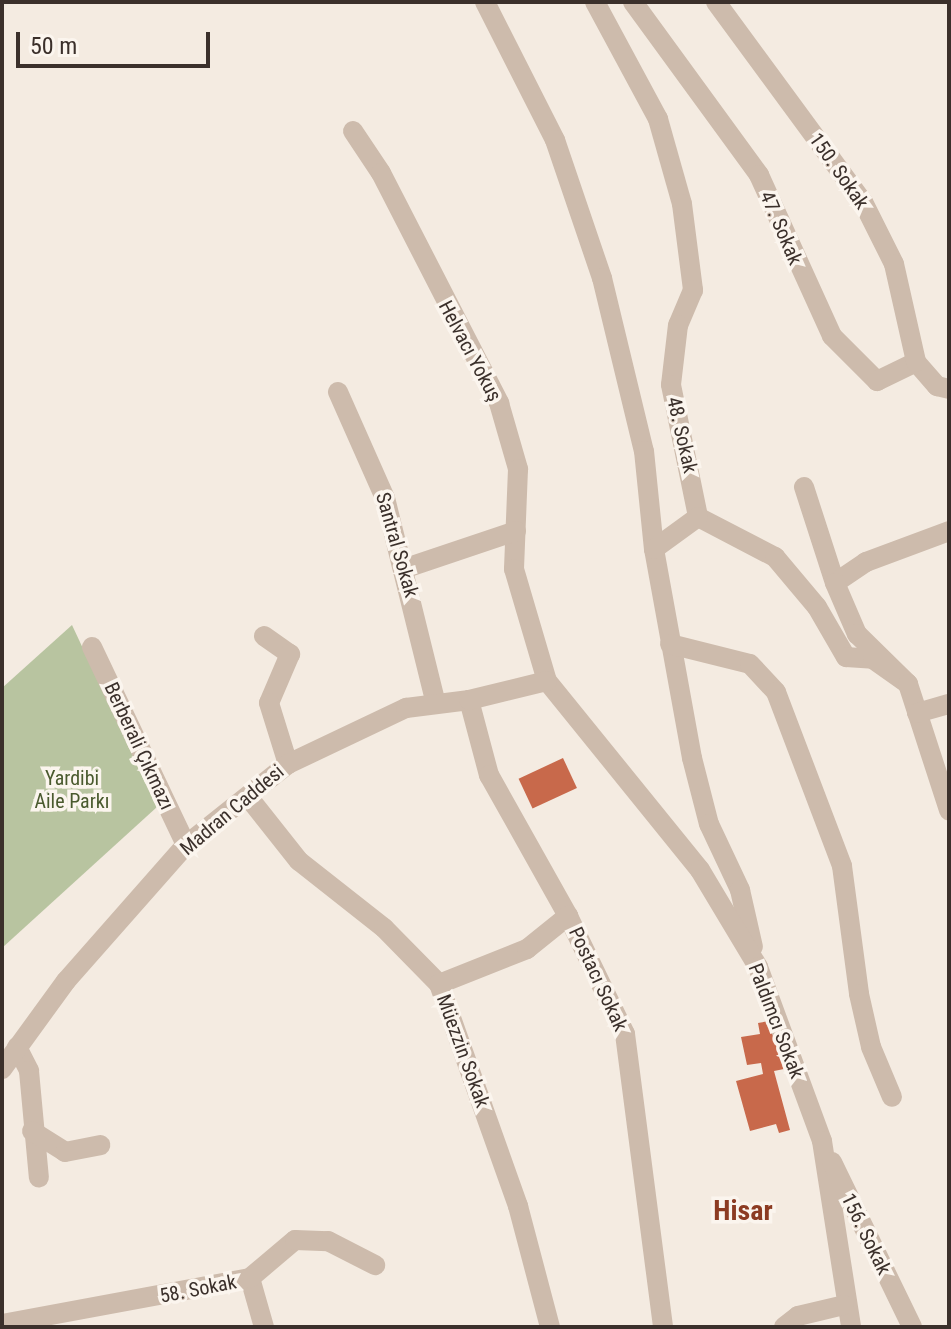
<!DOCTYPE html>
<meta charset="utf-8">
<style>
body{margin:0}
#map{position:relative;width:951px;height:1329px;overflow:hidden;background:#f4ebe1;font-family:"Roboto Condensed",sans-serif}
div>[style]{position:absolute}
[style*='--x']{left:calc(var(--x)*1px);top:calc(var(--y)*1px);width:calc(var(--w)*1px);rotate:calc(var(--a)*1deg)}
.green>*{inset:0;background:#b8c4a0}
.building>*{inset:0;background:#c8694b;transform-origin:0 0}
.minor>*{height:20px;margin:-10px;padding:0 10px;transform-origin:10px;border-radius:10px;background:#cdbbac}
span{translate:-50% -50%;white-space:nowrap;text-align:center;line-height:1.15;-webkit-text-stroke:7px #fbf5ee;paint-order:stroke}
.street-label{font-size:20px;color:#3b302b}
.park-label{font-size:20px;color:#4a5a2e}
.district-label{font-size:28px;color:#8c3b22;font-weight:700}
.frame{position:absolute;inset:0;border:4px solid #3b302b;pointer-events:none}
.scale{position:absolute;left:16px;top:32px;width:194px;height:36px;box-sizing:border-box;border:4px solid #3b302b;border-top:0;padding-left:10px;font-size:24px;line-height:28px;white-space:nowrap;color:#3b302b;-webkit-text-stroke:6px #fbf5ee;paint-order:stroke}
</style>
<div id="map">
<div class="green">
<i style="clip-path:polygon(72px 625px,157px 807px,2px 948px,2px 688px)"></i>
</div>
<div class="building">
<i style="left:563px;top:758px;width:33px;height:49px;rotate:65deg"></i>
<i style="clip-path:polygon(774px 1020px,784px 1069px,774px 1071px,790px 1130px,779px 1133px,776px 1124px,750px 1131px,736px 1081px,763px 1074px,761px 1063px,747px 1065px,741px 1037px,760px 1034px,758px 1023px)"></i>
</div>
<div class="minor">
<i style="--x:485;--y:2;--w:155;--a:63.1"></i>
<i style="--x:555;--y:140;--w:146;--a:71.2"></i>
<i style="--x:602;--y:278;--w:178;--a:76.4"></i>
<i style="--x:644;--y:451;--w:99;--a:84.2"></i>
<i style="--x:654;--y:549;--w:212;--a:79.7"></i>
<i style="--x:692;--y:758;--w:68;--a:75.6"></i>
<i style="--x:709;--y:824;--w:73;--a:64.8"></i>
<i style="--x:740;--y:890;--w:58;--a:77.2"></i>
<i style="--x:595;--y:2;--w:133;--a:61.7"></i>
<i style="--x:658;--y:119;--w:88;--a:74.2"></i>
<i style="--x:682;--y:204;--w:87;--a:82.7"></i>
<i style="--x:693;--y:290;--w:38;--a:113"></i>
<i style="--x:678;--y:325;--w:60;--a:96.7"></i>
<i style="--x:671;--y:385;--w:135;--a:78.4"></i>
<i style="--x:698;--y:517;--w:87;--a:27.5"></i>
<i style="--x:775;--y:557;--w:65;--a:50"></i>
<i style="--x:817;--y:607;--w:58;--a:59.9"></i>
<i style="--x:846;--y:657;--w:27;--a:4"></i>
<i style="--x:873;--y:659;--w:43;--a:35.5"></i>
<i style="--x:633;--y:2;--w:214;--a:53.9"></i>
<i style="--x:759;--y:175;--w:177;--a:65.6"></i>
<i style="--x:832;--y:336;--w:64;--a:45"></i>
<i style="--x:877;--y:381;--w:43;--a:-26"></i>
<i style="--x:916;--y:362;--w:32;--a:49"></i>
<i style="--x:937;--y:386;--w:12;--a:14"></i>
<i style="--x:716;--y:2;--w:248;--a:53.7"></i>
<i style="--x:863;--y:202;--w:69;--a:63.4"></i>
<i style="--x:894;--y:264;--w:100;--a:77.3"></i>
<i style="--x:353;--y:131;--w:50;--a:56.3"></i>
<i style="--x:381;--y:173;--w:259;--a:62.8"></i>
<i style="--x:499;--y:403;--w:69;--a:73.9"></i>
<i style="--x:518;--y:469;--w:100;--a:92.3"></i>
<i style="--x:514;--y:569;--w:117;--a:73.6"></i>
<i style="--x:547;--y:681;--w:243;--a:51"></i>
<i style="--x:700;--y:870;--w:113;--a:59.1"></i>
<i style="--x:758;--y:967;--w:185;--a:69.8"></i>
<i style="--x:822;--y:1141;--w:188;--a:81.1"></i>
<i style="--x:338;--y:392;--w:116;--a:66.1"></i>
<i style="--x:385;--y:498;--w:212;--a:76.1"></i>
<i style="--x:804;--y:487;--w:101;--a:72.1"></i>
<i style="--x:949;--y:531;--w:89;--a:159.5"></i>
<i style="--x:866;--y:562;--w:37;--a:146"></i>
<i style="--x:835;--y:583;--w:56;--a:66.7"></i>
<i style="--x:857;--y:634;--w:71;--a:44.4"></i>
<i style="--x:908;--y:684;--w:133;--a:72"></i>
<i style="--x:654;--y:549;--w:54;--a:-36"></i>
<i style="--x:406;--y:568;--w:116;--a:-18.6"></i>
<i style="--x:264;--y:636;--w:32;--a:35"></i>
<i style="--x:290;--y:654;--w:53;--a:113.2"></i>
<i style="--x:269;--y:703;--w:64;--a:72.7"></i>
<i style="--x:670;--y:644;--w:82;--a:14"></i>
<i style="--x:750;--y:664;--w:38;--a:47"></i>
<i style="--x:776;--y:692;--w:186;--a:69.2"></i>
<i style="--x:842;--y:866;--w:129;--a:82.4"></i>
<i style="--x:859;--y:994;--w:54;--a:77.2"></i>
<i style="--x:871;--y:1047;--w:54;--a:67.2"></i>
<i style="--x:92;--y:647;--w:219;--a:64.6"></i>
<i style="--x:469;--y:700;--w:78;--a:75.1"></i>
<i style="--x:489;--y:775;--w:162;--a:60.7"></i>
<i style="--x:568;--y:916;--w:131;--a:64.2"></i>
<i style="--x:625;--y:1034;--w:295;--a:82.6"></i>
<i style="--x:917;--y:713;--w:33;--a:-16"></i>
<i style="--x:249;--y:798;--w:80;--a:51.6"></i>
<i style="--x:299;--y:861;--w:108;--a:38.2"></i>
<i style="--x:384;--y:928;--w:78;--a:45.5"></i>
<i style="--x:439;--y:984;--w:236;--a:70.4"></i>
<i style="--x:518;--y:1206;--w:125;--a:75.2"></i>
<i style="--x:439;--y:984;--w:95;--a:-21.7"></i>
<i style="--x:527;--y:949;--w:53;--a:-38.8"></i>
<i style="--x:17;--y:1047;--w:27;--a:63"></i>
<i style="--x:29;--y:1071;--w:107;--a:84.7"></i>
<i style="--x:2;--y:1069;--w:109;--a:-54"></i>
<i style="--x:66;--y:981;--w:181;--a:-48.6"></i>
<i style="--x:186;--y:845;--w:130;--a:-38.5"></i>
<i style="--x:288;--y:764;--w:131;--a:-25.4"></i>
<i style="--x:406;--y:708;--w:64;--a:-7.2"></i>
<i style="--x:469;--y:700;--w:80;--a:-13.7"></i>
<i style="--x:32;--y:1131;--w:39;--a:32"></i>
<i style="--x:65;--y:1152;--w:36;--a:-11"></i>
<i style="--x:832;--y:1162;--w:183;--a:64.1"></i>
<i style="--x:250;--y:1278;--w:51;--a:74.1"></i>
<i style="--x:2;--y:1324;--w:252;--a:-10.5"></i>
<i style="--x:250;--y:1278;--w:59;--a:-40.2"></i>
<i style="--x:295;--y:1240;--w:33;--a:2"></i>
<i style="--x:328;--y:1241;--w:53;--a:27.1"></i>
<i style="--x:784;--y:1327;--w:18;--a:-38"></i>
<i style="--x:798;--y:1316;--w:47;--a:-13.4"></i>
</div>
<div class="street-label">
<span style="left:839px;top:171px;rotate:55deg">150. Sokak</span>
<span style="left:781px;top:228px;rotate:67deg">47. Sokak</span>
<span style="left:470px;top:351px;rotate:62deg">Helvacı Yokuş</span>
<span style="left:682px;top:435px;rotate:77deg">48. Sokak</span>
<span style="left:397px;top:545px;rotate:74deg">Santral Sokak</span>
<span style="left:139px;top:746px;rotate:65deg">Berberali Çıkmazı</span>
<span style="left:232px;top:810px;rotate:-40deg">Madran Caddesi</span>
<span style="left:598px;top:979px;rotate:65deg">Postacı Sokak</span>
<span style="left:776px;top:1021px;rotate:69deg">Paldımcı Sokak</span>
<span style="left:463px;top:1051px;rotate:70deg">Müezzin Sokak</span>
<span style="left:866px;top:1234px;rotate:64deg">156. Sokak</span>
<span style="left:198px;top:1289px;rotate:-11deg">58. Sokak</span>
</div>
<div class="park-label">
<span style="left:72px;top:790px">Yardibi<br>Aile Parkı</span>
</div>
<div class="district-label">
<span style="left:743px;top:1211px">Hisar</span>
</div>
<div class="frame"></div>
<div class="scale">50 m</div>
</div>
